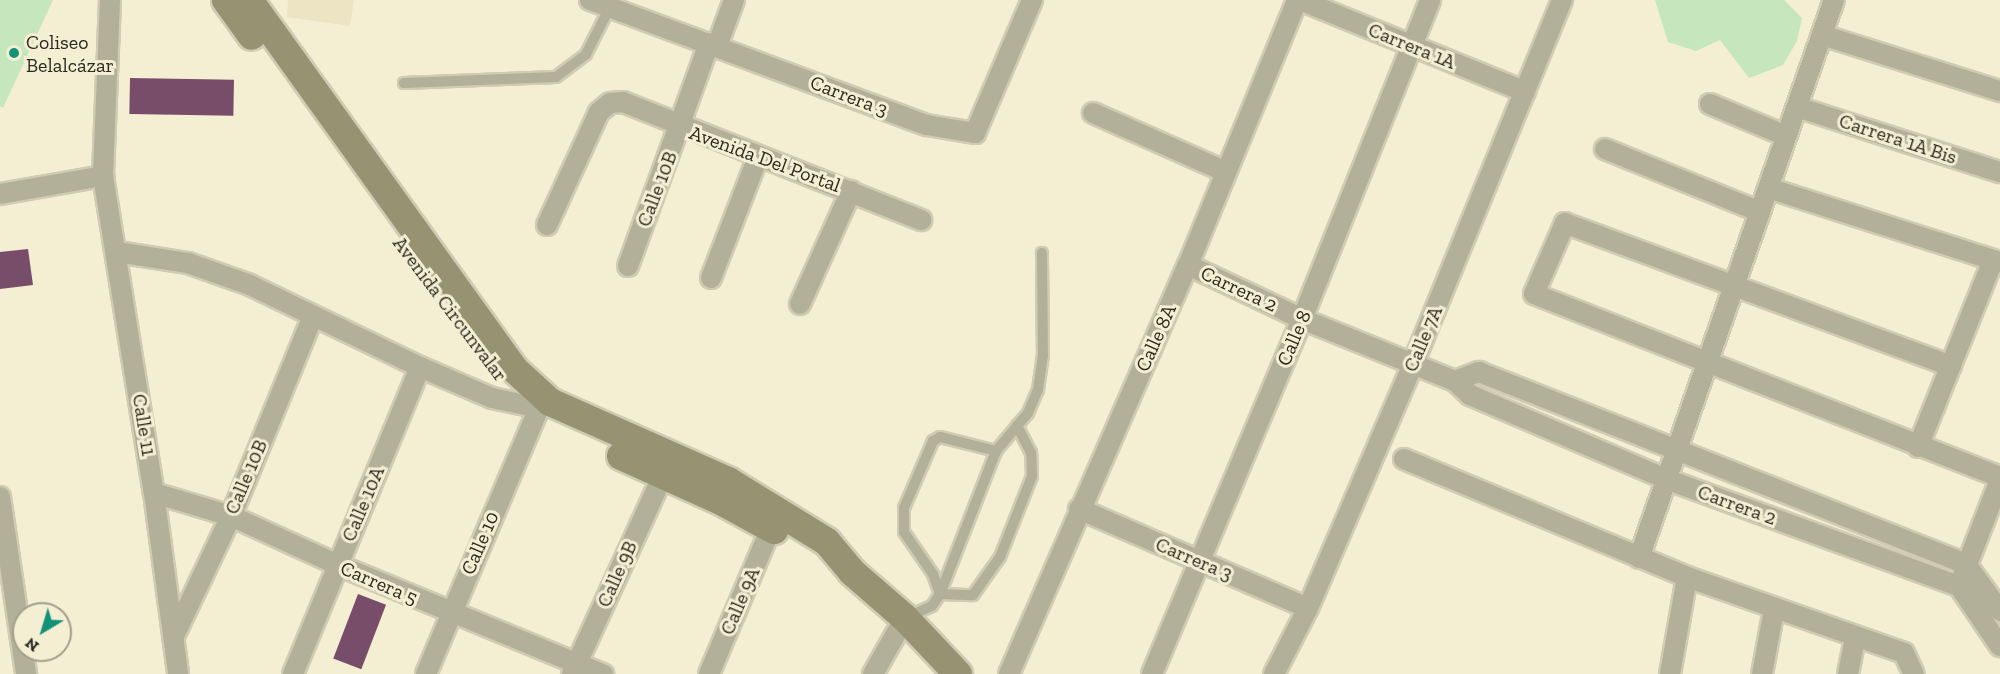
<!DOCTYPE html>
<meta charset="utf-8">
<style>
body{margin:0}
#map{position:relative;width:2000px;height:674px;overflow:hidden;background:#f4eed3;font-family:"Zilla Slab",serif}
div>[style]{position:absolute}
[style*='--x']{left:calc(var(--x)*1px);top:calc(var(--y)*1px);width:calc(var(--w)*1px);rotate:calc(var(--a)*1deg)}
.built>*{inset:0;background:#ece4c2}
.green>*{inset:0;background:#c6e7bd}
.building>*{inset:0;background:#774d6a;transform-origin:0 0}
.roads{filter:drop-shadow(2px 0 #d0cbb3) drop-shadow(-2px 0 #d0cbb3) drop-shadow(0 2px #d0cbb3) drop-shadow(0 -2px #d0cbb3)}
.lane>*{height:10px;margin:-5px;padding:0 5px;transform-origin:5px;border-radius:5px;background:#b3b09a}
.street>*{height:20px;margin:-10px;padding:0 10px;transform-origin:10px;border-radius:10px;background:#b3b09a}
.secondary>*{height:28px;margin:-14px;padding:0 14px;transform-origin:14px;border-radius:14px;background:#979271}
.dots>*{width:16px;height:16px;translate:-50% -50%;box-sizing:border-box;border:3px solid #f4eed3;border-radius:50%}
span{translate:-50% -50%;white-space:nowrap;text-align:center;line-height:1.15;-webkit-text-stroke:6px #f4eed3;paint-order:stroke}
.poi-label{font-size:20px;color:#2b291f}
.left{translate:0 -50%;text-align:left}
.street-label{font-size:20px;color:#2b291f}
.north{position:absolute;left:12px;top:602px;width:60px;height:60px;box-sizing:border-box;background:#f4eed3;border:2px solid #a49f8b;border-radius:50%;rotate:218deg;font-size:16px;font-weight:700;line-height:24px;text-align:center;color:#2b291f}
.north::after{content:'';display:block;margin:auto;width:21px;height:27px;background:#139279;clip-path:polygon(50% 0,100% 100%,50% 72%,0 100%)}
</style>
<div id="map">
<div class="built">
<i style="clip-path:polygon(288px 0,354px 0,350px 26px,287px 17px)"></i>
</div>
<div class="green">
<i style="clip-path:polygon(0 0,53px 0,3px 108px,0 106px)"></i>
<i style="clip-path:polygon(1655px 0,1784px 0,1802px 18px,1797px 41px,1783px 65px,1749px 78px,1720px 40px,1696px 51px,1668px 42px)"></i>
</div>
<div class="building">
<i style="left:130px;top:78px;width:104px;height:36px;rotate:1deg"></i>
<i style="clip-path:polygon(28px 249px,33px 285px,0 289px,0 252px)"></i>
<i style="left:358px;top:594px;width:30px;height:69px;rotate:21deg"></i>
</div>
<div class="roads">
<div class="lane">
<i style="--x:404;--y:83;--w:152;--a:-2.3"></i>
<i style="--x:556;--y:77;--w:38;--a:-37"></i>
<i style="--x:586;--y:54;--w:53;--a:-62.9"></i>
<i style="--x:996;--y:451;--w:58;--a:-166"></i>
<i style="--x:940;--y:437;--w:8;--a:150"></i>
<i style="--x:933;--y:441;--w:73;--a:113.4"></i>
<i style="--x:904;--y:508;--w:24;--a:90"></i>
<i style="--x:904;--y:532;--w:51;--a:55.4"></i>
<i style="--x:933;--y:574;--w:21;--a:71"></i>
<i style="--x:940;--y:594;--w:33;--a:2"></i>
<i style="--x:973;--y:595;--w:47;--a:-54.6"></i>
<i style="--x:1000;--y:557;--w:87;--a:-68.4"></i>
<i style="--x:1032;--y:476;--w:23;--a:-92"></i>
<i style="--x:1031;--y:453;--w:31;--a:-117"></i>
<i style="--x:908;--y:617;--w:26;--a:-25"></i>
<i style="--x:932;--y:606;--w:14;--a:-56"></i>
<i style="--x:940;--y:594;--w:154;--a:-68.6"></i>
<i style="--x:996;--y:451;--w:50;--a:-49.9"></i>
<i style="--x:1028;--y:413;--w:25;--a:-67"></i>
<i style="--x:1038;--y:390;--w:34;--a:-82"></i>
<i style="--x:1043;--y:356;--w:103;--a:-90.6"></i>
</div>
<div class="street">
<i style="--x:110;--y:0;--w:176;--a:92.3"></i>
<i style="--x:103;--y:176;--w:321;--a:80.9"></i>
<i style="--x:154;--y:493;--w:183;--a:82.4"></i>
<i style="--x:590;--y:0;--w:359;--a:20.4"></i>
<i style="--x:927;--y:125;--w:49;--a:9.5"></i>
<i style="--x:975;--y:133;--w:145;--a:-66.8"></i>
<i style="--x:1300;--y:0;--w:243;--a:22.2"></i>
<i style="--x:1822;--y:35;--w:187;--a:17.5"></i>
<i style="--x:717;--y:46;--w:49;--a:-69.7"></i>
<i style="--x:1710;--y:104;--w:82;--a:22.8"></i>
<i style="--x:1797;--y:107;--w:213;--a:17.8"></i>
<i style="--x:1093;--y:113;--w:143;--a:23.9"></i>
<i style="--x:1605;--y:149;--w:167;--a:22.1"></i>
<i style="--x:1768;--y:188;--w:244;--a:17.7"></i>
<i style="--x:0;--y:194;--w:105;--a:-9.9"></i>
<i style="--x:547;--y:225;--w:124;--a:-65.3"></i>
<i style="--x:599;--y:112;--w:14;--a:-39"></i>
<i style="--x:610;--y:103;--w:13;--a:-4"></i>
<i style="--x:623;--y:102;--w:321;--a:21.6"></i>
<i style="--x:117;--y:252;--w:72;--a:8.8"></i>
<i style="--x:188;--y:263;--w:66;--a:19.5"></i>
<i style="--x:250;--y:285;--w:189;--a:25.8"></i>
<i style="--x:420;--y:367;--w:78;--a:23.3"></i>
<i style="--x:492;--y:398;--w:35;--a:12"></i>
<i style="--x:1188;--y:265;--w:126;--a:25.3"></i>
<i style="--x:1302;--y:319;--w:165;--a:22.1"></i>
<i style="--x:1455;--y:381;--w:21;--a:43"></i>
<i style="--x:1470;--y:395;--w:213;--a:23.2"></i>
<i style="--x:1666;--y:479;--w:312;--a:20.1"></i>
<i style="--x:1959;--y:586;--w:73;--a:55.7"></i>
<i style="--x:628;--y:266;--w:237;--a:-70"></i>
<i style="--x:711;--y:278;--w:130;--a:-68.8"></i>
<i style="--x:800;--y:304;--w:124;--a:-65.7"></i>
<i style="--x:1951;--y:366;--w:412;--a:-159.7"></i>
<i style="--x:1565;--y:223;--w:77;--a:113.6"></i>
<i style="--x:1534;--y:294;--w:501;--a:21.44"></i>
<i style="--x:1455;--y:381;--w:26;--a:-21"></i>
<i style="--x:1479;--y:372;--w:523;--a:21.52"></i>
<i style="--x:1966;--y:564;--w:58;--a:54.1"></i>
<i style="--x:1918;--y:447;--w:201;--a:-68.1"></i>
<i style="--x:1404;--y:459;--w:307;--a:22.6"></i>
<i style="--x:1687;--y:577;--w:230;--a:19.3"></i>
<i style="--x:1904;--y:653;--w:23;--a:65"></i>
<i style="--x:154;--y:493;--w:80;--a:16.6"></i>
<i style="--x:231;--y:516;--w:118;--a:24.6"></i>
<i style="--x:338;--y:565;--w:287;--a:22.4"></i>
<i style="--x:0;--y:497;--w:179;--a:81.6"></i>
<i style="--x:1079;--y:509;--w:249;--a:23.4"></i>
<i style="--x:1639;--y:558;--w:591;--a:-70.74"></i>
<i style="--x:1963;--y:575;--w:102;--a:-68.7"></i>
<i style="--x:174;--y:636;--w:133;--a:-64.6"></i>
<i style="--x:231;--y:516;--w:216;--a:-67.7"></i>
<i style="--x:293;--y:674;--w:332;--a:-67.5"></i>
<i style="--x:426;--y:674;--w:284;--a:-67"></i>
<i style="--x:572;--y:674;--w:219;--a:-65.4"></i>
<i style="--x:709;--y:674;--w:159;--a:-67"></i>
<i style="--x:873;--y:674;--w:64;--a:-60.3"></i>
<i style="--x:1009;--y:674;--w:446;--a:-66.4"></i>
<i style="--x:1188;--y:265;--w:287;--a:-67.6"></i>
<i style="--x:1152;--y:674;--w:385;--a:-67.1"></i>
<i style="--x:1302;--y:319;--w:344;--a:-68.1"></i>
<i style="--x:1274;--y:674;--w:74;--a:-62.7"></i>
<i style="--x:1308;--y:608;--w:263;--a:-66.7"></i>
<i style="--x:1412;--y:366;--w:396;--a:-67.7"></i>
<i style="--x:1670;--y:674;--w:98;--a:-80.1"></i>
<i style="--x:1762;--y:674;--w:66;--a:-79.5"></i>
<i style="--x:1848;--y:674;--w:38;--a:-79"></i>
</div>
<div class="secondary">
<i style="--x:226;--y:0;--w:44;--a:54.2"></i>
<i style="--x:249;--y:0;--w:454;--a:54.3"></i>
<i style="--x:514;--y:369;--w:49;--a:42.5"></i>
<i style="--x:550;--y:402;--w:195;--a:23.9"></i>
<i style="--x:728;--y:481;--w:116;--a:31.6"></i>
<i style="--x:827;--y:542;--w:39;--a:50"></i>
<i style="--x:852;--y:572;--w:70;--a:41"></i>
<i style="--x:905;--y:618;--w:77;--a:46.6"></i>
<i style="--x:621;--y:456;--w:107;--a:24.2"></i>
<i style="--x:719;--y:500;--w:63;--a:28.6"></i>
</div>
</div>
<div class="dots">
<i style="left:14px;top:53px;background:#139279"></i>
</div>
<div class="poi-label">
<span class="left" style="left:26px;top:54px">Coliseo<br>Belalcázar</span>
</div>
<div class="street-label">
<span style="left:1412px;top:46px;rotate:22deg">Carrera 1A</span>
<span style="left:849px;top:96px;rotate:21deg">Carrera 3</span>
<span style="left:1898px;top:139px;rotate:18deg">Carrera 1A Bis</span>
<span style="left:765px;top:159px;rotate:20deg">Avenida Del Portal</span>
<span style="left:657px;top:189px;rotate:-69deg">Calle 10B</span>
<span style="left:1239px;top:289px;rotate:25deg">Carrera 2</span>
<span style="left:450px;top:309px;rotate:53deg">Avenida Circunvalar</span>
<span style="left:1156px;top:338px;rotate:-66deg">Calle 8A</span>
<span style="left:1294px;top:338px;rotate:-67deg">Calle 8</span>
<span style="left:1423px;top:339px;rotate:-67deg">Calle 7A</span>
<span style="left:144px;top:425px;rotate:81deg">Calle 11</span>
<span style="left:246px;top:477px;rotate:-67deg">Calle 10B</span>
<span style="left:363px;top:504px;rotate:-67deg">Calle 10A</span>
<span style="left:1737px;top:505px;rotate:20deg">Carrera 2</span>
<span style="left:480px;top:543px;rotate:-67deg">Calle 10</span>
<span style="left:1194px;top:559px;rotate:23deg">Carrera 3</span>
<span style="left:617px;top:574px;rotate:-66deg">Calle 9B</span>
<span style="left:379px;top:583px;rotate:23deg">Carrera 5</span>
<span style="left:740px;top:601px;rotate:-67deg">Calle 9A</span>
</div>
<div class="north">N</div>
</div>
